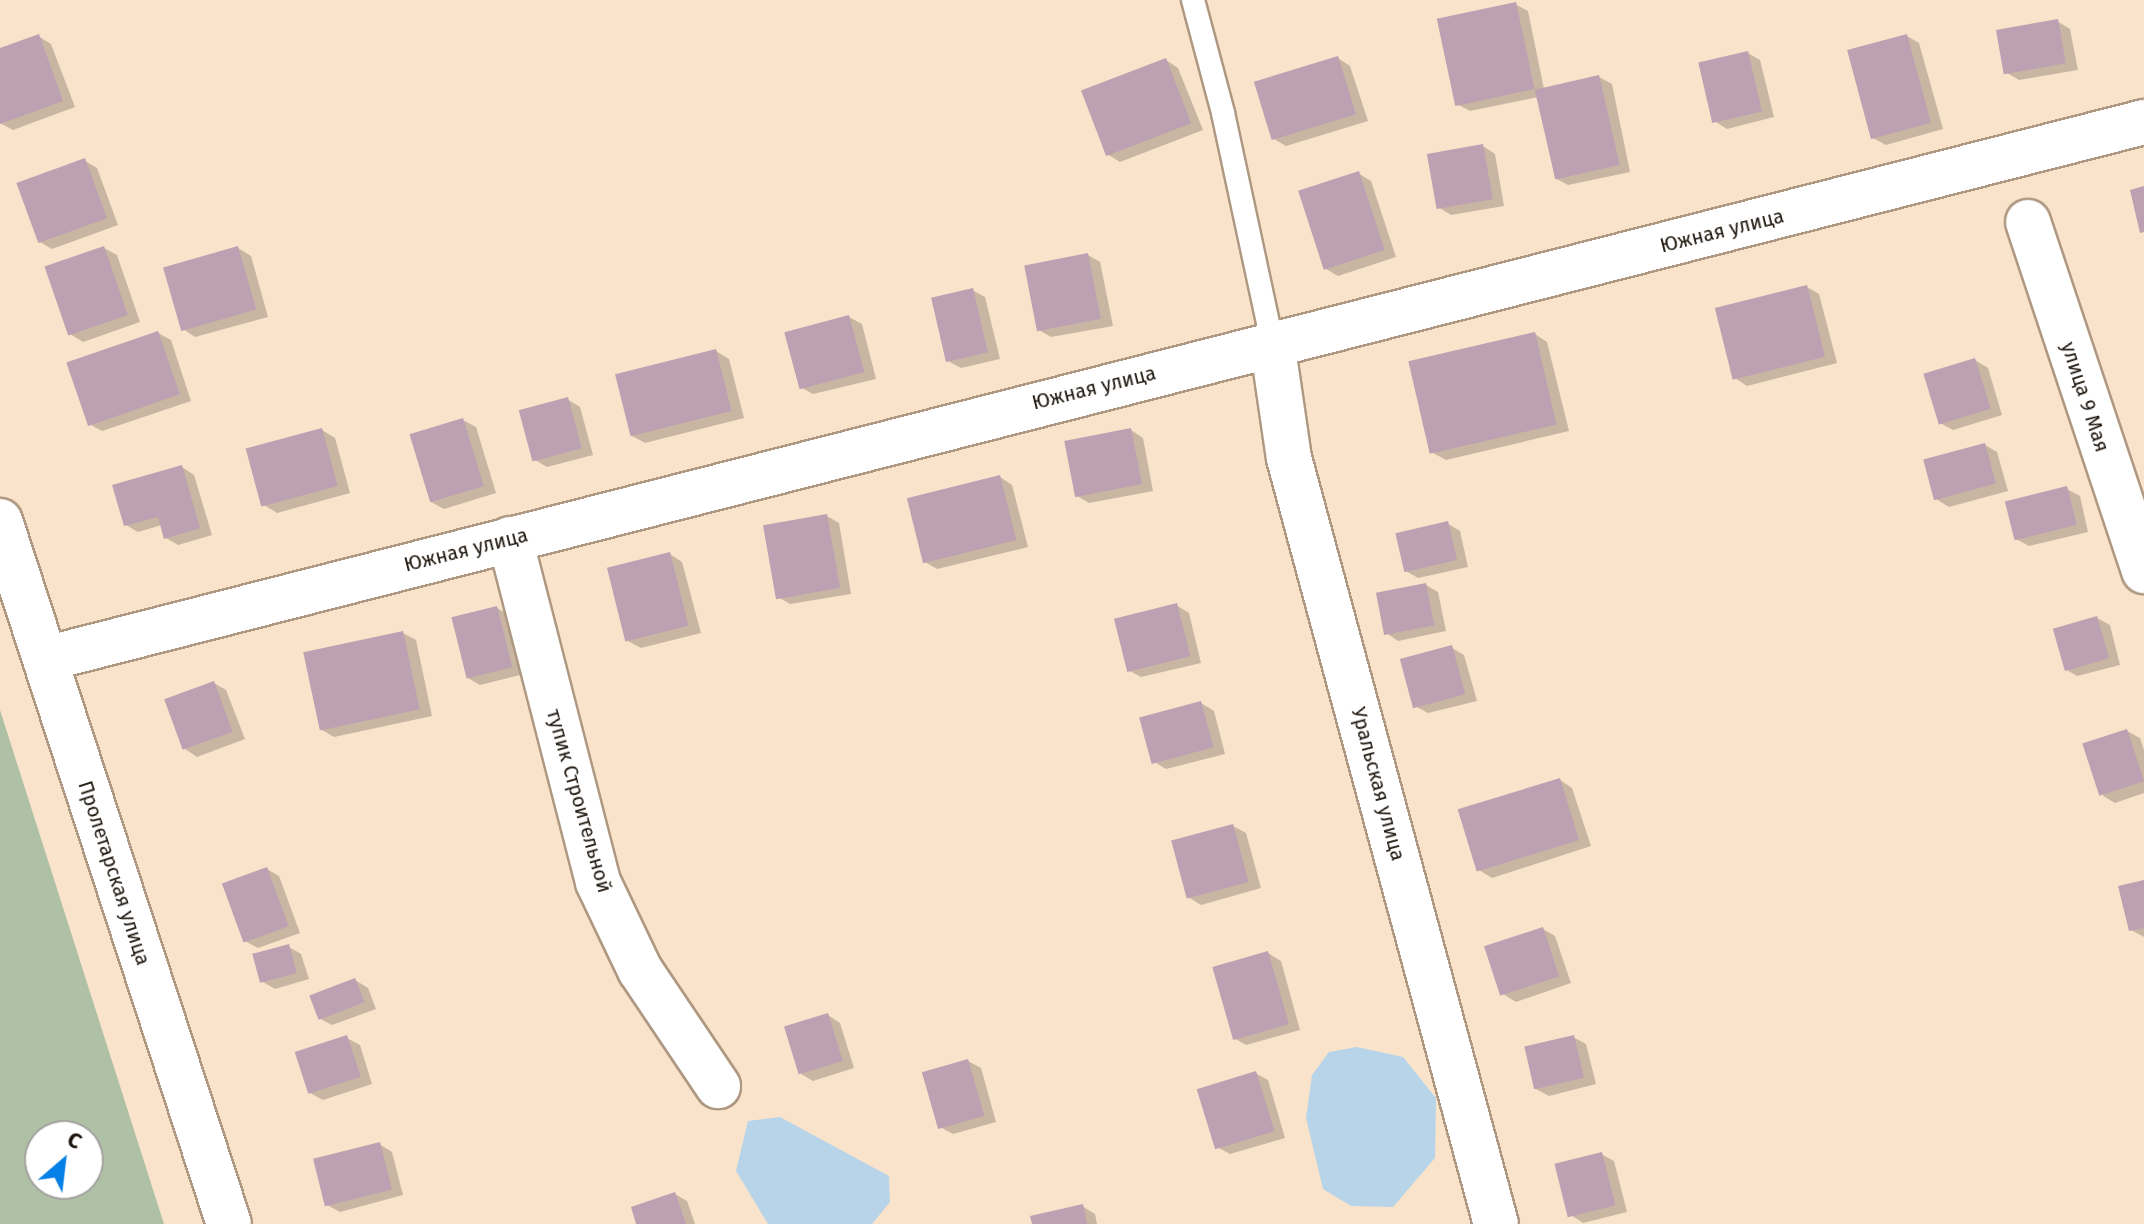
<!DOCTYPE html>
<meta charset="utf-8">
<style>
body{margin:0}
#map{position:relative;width:2144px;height:1224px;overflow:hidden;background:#fae3cb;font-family:"Fira Sans",sans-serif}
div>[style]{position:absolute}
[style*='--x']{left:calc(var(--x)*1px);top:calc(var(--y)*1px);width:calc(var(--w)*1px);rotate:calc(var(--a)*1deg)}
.forest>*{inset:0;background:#aec0a6}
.water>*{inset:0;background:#b8d4e8}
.shadow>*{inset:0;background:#0003}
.building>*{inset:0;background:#bda0b2;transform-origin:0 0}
.roads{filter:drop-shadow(2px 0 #ae9881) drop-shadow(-2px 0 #ae9881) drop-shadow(0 2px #ae9881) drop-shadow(0 -2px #ae9881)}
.service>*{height:22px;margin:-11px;padding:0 11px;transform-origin:11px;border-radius:11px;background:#fff}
.minor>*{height:44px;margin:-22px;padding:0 22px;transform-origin:22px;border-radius:22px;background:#fff}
span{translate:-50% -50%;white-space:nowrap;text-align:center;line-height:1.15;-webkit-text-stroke:7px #fff;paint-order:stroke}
.street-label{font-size:20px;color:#1e160e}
.north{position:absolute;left:24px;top:1120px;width:80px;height:80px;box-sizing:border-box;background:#fff;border:2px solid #a5a29f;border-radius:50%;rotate:28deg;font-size:22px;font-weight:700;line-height:32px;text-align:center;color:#1e160e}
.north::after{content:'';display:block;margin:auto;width:28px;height:36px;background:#0580e6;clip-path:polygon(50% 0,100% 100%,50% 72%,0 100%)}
</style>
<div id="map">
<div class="forest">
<i style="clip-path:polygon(evenodd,0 710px,164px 1224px,0 1224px,0 710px,40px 1136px,88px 1136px,88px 1184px,40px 1184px,40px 1136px)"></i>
</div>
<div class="water">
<i style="clip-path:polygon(1357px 1047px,1403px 1057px,1436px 1098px,1435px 1158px,1393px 1207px,1351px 1206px,1323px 1189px,1306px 1118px,1312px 1075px,1329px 1052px)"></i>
<i style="clip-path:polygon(780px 1117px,889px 1176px,890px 1202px,872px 1224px,768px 1224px,736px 1171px,748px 1121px)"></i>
</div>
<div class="shadow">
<i style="clip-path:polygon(1515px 4px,1528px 11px,1544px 89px,1599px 77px,1612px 84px,1630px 172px,1568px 185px,1555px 178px,1538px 97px,1470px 111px,1457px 104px)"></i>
<i style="clip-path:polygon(2057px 21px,2070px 29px,2078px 70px,2019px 80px,2007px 73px)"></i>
<i style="clip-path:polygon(38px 36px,51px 44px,75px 107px,13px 130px,0 123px,0 51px)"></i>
<i style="clip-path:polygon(1907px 36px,1919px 43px,1943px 129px,1886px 145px,1873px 138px)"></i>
<i style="clip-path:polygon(1748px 53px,1760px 60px,1774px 117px,1727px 129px,1714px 121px)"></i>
<i style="clip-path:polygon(1338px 58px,1350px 66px,1368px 121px,1286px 146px,1274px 139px)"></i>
<i style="clip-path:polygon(1166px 60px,1178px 68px,1203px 130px,1120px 162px,1107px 154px)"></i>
<i style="clip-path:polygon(1483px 146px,1495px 154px,1504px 206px,1451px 215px,1438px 207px)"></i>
<i style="clip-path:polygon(85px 161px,97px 168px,118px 225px,52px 249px,40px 242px)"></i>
<i style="clip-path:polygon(1358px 173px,1371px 181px,1396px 257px,1338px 276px,1326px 269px)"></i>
<i style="clip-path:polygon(104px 248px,117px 255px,140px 322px,83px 342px,70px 334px)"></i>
<i style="clip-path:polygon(238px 248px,251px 256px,268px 317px,195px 337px,183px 329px)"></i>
<i style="clip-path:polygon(1088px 255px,1100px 262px,1113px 326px,1051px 337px,1039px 330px)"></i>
<i style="clip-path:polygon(1807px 287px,1819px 294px,1837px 363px,1747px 386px,1735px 378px)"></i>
<i style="clip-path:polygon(972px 290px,985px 297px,1000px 359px,961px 368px,948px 361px)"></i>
<i style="clip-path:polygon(849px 317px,862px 324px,876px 379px,813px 394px,800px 387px)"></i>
<i style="clip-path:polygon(158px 333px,171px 340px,191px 401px,102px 431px,89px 424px)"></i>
<i style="clip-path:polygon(1535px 334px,1547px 342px,1569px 431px,1446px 460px,1433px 453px)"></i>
<i style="clip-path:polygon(716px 351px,729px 359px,744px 418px,645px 443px,632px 436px)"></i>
<i style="clip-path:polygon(1975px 360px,1988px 368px,2002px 415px,1953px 430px,1940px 423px)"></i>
<i style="clip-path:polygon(567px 399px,580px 407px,593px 455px,547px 467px,535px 460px)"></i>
<i style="clip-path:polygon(463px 420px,476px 427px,496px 493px,444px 509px,431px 502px)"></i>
<i style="clip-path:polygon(322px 430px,335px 438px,350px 493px,277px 513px,264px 505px)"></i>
<i style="clip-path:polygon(1131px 430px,1143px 438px,1153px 491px,1089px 503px,1077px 496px)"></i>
<i style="clip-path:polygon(1985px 445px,1997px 452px,2008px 491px,1949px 507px,1936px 499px)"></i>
<i style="clip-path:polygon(182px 467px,194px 475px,212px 535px,178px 545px,166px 538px,162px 525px,138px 532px,126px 525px)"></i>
<i style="clip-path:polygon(1000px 477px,1012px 485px,1028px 547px,937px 569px,925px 562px)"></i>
<i style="clip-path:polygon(2067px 489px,2080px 496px,2088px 532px,2029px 546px,2016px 539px)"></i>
<i style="clip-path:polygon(827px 516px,839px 523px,851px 594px,790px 604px,778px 597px)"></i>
<i style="clip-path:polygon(1447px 523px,1460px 531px,1468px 567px,1418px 578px,1406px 571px)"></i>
<i style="clip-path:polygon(670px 554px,682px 562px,701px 633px,641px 648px,628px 641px)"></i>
<i style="clip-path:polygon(1426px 585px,1438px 592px,1446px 631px,1398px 641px,1386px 633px)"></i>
<i style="clip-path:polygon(1176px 605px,1189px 613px,1201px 663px,1141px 677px,1128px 670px)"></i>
<i style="clip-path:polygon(497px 608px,509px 615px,524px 674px,480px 685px,468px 678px)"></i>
<i style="clip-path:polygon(2097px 618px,2110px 625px,2120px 665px,2077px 676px,2065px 669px)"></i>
<i style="clip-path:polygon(403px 633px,416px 640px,432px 716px,334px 737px,322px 730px)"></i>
<i style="clip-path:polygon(1452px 648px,1464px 655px,1477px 701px,1428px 713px,1415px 706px)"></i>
<i style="clip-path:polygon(214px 683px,226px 690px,245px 739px,197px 757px,185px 749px)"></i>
<i style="clip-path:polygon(1201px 703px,1214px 711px,1225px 754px,1166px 769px,1153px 761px)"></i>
<i style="clip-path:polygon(2127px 731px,2140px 738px,2144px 750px,2144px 793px,2115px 803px,2103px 796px)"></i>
<i style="clip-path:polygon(1560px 780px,1572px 788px,1591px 846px,1492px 878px,1479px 870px)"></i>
<i style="clip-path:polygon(1233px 826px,1246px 833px,1261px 888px,1201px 905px,1188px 897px)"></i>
<i style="clip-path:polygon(267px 869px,279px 876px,300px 933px,258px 948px,245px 941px)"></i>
<i style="clip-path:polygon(2144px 882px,2144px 937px,2131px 930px)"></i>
<i style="clip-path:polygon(1543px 929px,1555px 936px,1571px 983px,1516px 1002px,1503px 994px)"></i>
<i style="clip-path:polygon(289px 947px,301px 954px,309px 979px,275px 989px,263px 982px)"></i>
<i style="clip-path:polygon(1268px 953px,1281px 961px,1300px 1030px,1246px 1045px,1234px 1038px)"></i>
<i style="clip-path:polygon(355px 980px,368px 988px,376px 1009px,332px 1025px,319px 1018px)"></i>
<i style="clip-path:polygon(828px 1015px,840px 1023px,854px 1068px,813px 1081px,801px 1074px)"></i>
<i style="clip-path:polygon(1573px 1037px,1586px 1044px,1596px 1084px,1549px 1096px,1536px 1089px)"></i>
<i style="clip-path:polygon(347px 1038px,360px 1045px,372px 1084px,323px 1100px,310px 1093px)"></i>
<i style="clip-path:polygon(968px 1061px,981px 1068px,996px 1122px,953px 1134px,940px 1127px)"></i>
<i style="clip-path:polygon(1255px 1073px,1268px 1080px,1285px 1138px,1230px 1154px,1217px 1147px)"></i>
<i style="clip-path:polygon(379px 1144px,392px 1152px,403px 1195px,340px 1212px,327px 1205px)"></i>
<i style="clip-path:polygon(1601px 1154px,1614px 1161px,1627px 1212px,1583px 1223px,1571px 1215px)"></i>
<i style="clip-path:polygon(675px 1194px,687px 1201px,695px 1224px,638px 1224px)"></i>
<i style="clip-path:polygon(1082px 1206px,1095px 1214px,1097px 1224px,1034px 1224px)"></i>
</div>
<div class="building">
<i style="left:1516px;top:2px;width:89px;height:81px;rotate:78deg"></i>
<i style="left:2058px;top:19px;width:45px;height:63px;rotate:80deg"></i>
<i style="clip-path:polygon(39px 34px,63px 101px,0 124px,0 48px)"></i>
<i style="left:1907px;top:34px;width:92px;height:62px;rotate:75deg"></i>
<i style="left:1748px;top:51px;width:62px;height:51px;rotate:77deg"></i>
<i style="left:1338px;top:56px;width:61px;height:88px;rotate:73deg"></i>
<i style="left:1166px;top:58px;width:70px;height:91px;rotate:69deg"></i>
<i style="left:1599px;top:75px;width:92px;height:66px;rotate:77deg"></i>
<i style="left:1483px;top:144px;width:56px;height:57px;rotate:80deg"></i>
<i style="left:85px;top:158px;width:64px;height:73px;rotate:70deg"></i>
<i style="left:1359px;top:171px;width:83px;height:64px;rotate:72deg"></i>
<i style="clip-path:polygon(2144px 186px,2144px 232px,2140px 233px,2130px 190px)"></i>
<i style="left:104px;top:246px;width:73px;height:63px;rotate:71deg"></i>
<i style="left:238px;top:246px;width:66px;height:78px;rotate:74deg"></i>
<i style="left:1088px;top:253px;width:67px;height:65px;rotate:79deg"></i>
<i style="left:1807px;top:285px;width:74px;height:95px;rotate:76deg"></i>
<i style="left:973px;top:288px;width:66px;height:43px;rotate:77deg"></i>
<i style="left:849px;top:315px;width:59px;height:67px;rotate:75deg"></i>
<i style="left:158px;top:331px;width:67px;height:97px;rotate:71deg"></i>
<i style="left:1535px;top:332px;width:95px;height:130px;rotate:77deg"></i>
<i style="left:716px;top:349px;width:64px;height:104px;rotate:76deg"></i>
<i style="left:1975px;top:358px;width:53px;height:54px;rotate:73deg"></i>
<i style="left:568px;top:397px;width:53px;height:51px;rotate:75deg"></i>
<i style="left:463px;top:418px;width:71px;height:56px;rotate:73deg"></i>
<i style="left:322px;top:428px;width:60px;height:79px;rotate:75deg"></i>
<i style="left:1131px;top:428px;width:57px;height:68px;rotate:79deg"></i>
<i style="left:1985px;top:443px;width:42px;height:64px;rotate:75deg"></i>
<i style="clip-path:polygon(182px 465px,200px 528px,164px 539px,158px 517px,124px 526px,112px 485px)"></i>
<i style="left:1000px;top:475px;width:67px;height:96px;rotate:76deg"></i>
<i style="left:2067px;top:486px;width:40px;height:64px;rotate:76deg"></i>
<i style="left:827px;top:514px;width:75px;height:65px;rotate:80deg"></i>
<i style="left:1448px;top:521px;width:40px;height:54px;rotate:77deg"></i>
<i style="left:670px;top:552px;width:76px;height:65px;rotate:76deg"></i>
<i style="left:1426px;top:583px;width:43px;height:51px;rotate:79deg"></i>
<i style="left:1177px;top:603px;width:55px;height:65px;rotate:76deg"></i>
<i style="left:497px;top:606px;width:63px;height:47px;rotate:76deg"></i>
<i style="left:2097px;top:616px;width:44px;height:46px;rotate:74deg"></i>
<i style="left:403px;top:631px;width:80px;height:102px;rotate:78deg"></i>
<i style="left:1452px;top:645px;width:51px;height:54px;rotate:75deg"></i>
<i style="left:214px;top:681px;width:54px;height:53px;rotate:70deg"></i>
<i style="left:1201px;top:701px;width:48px;height:64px;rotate:75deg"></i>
<i style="left:2127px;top:729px;width:55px;height:47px;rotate:72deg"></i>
<i style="left:1560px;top:778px;width:65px;height:107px;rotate:73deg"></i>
<i style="left:1233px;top:824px;width:60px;height:64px;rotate:75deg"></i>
<i style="left:267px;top:867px;width:63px;height:48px;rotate:70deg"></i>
<i style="clip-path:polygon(2144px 880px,2144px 928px,2129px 931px,2118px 886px)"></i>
<i style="left:1543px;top:927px;width:52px;height:62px;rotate:72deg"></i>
<i style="left:289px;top:944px;width:30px;height:38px;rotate:75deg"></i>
<i style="left:1268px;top:951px;width:76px;height:58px;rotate:74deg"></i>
<i style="left:355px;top:978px;width:26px;height:49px;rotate:69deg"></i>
<i style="left:828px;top:1013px;width:50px;height:46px;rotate:73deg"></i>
<i style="left:347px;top:1035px;width:44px;height:55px;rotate:72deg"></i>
<i style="left:1574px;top:1035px;width:44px;height:51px;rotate:77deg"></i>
<i style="left:968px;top:1059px;width:59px;height:48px;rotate:74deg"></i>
<i style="left:1256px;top:1071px;width:63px;height:62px;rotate:73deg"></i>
<i style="left:380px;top:1142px;width:49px;height:69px;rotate:76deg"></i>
<i style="left:1602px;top:1152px;width:55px;height:49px;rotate:76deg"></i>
<i style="clip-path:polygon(675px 1192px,686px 1224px,636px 1224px,631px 1207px)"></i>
<i style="clip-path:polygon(1083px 1204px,1087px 1224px,1032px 1224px,1030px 1216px)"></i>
</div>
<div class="roads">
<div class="service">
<i style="--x:1193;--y:0;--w:117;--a:75.1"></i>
<i style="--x:1223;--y:113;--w:234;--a:77.9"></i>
</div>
<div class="minor">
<i style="--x:2028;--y:222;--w:368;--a:71.6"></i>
<i style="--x:1272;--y:342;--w:117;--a:81.7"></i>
<i style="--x:1289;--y:458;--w:793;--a:74.88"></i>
<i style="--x:0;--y:521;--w:739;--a:71.96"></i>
<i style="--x:510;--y:539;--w:354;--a:75.6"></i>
<i style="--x:598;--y:882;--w:98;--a:64.5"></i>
<i style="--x:640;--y:970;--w:140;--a:56.1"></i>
<i style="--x:45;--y:659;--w:2167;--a:-14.35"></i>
</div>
</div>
<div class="street-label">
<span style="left:1722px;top:231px;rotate:-14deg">Южная улица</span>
<span style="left:1094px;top:388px;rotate:-14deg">Южная улица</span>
<span style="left:2085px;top:397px;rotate:72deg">улица 9 Мая</span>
<span style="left:466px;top:550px;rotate:-14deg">Южная улица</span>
<span style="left:1378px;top:784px;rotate:75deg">Уральская улица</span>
<span style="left:579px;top:801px;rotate:74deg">тупик Строительной</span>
<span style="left:114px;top:873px;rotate:72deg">Пролетарская улица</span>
</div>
<div class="north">С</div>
</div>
